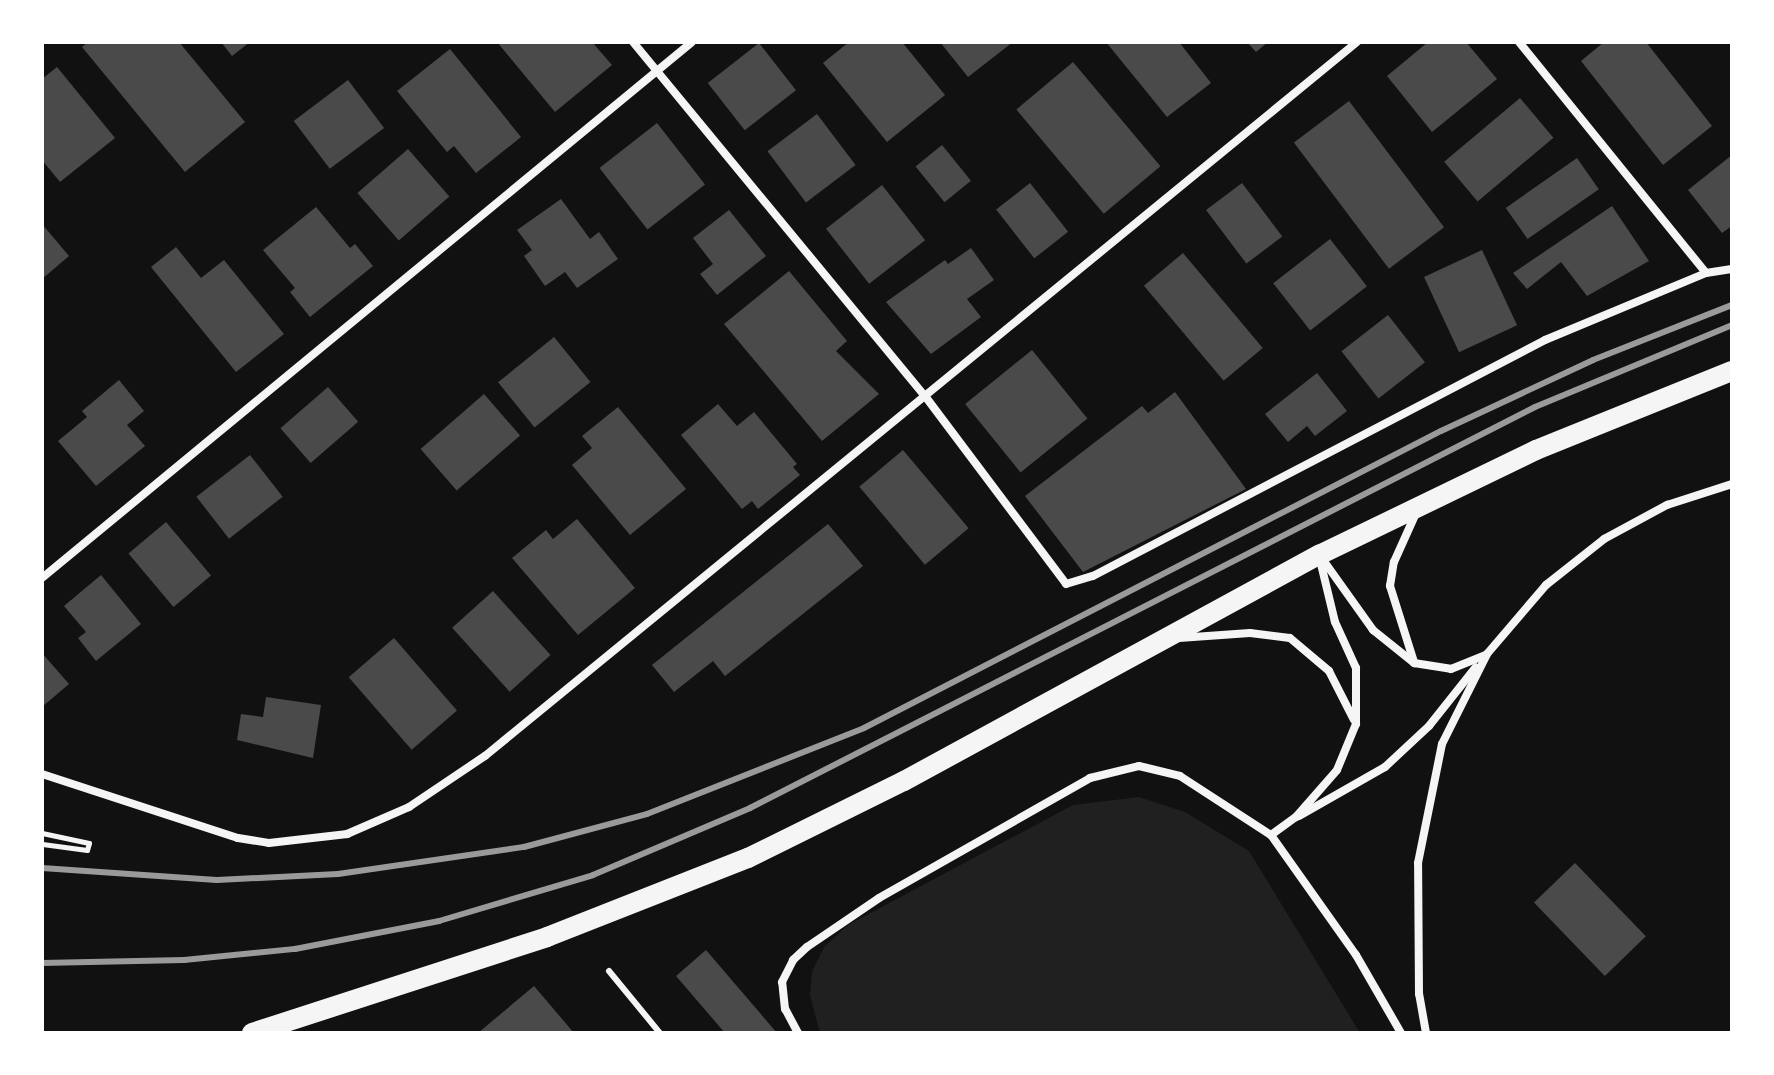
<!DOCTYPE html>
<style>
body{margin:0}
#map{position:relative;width:1774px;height:1075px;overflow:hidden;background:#111;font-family:Barlow,sans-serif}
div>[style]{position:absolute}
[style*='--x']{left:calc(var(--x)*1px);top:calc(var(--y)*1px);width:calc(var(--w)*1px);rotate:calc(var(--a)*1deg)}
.green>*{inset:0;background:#202020}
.building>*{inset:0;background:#4a4a4a;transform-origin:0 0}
.path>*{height:5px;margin:-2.5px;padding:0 2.5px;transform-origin:2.5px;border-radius:2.5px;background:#f5f5f5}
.service>*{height:6px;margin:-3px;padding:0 3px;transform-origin:3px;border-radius:3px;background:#f5f5f5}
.minor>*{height:8px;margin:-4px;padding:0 4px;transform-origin:4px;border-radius:4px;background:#f5f5f5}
.primary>*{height:20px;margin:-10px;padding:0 10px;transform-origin:10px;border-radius:10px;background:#f5f5f5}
.rail>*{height:6px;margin:-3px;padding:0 3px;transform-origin:3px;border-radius:3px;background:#9a9a9a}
span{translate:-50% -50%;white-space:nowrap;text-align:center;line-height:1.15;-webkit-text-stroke:7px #fff;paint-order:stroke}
.frame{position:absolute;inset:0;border:44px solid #fff;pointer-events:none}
</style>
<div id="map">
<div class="green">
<i style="clip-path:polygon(1139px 797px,1185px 812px,1249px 851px,1360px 1033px,820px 1033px,810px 995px,812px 972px,824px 947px,848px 925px,1073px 805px)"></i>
</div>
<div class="building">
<i style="clip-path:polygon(88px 42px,179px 42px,245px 122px,185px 172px,82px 47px)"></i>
<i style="clip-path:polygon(221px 42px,250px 42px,232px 56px)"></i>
<i style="clip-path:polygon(497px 42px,592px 42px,612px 65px,555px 112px)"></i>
<i style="clip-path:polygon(849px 42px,902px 42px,945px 95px,887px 142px,823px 63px)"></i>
<i style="clip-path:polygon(940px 42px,1013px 42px,968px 77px)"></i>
<i style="clip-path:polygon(1106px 42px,1179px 42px,1211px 83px,1167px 117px)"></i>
<i style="clip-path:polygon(1247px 42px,1268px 42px,1256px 52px)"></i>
<i style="clip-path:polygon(1428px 42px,1466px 42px,1497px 79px,1432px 132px,1387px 76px)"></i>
<i style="clip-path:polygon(1604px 42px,1646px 42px,1712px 126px,1663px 165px,1581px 61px)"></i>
<i style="left:759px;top:43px;width:60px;height:65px;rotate:52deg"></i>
<i style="clip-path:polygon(450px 49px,521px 137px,476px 173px,454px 146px,447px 152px,397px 91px)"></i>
<i style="left:1073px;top:62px;width:136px;height:74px;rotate:50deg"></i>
<i style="clip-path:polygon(57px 67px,115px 138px,60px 182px,42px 160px,42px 79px)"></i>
<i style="left:348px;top:80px;width:60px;height:68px;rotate:53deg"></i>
<i style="left:1520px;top:98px;width:52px;height:99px;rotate:50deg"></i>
<i style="left:1349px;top:101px;width:158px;height:69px;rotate:53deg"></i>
<i style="left:817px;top:114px;width:64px;height:62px;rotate:53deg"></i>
<i style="left:657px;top:123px;width:78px;height:73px;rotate:52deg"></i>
<i style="left:942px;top:145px;width:46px;height:34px;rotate:51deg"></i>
<i style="left:408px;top:149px;width:63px;height:67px;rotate:49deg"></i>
<i style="clip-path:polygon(1732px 155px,1732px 226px,1722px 233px,1688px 190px)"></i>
<i style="left:1577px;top:158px;width:38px;height:87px;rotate:55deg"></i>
<i style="left:1030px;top:183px;width:62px;height:43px;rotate:52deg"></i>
<i style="left:1242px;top:183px;width:67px;height:45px;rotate:53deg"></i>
<i style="left:882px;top:185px;width:70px;height:71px;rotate:52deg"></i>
<i style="clip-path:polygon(561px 199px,590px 239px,599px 232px,618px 259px,577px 288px,565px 272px,545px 286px,524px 256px,532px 250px,517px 230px)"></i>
<i style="clip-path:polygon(1612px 206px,1649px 261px,1587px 296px,1561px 262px,1527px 289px,1513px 273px)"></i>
<i style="clip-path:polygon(316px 207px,350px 248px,355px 244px,373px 266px,310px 317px,290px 292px,295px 288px,263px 250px)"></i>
<i style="clip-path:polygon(729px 210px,766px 256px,717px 295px,700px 274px,713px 264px,693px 238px)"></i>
<i style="clip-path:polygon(42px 224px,69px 256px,42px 279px)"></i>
<i style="left:1330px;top:239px;width:60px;height:72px;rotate:52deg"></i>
<i style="clip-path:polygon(176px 247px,201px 278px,224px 260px,284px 334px,236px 372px,151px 267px)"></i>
<i style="clip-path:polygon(971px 248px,994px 280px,967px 299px,981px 317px,931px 354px,886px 302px,945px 260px,948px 264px)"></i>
<i style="left:1482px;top:250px;width:83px;height:64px;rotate:65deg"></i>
<i style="left:1183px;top:253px;width:124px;height:51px;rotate:50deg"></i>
<i style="clip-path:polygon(789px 271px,847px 341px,836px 351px,879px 394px,822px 441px,724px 324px)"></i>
<i style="left:1388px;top:315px;width:60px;height:59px;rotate:52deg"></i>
<i style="left:554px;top:337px;width:58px;height:72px;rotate:51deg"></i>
<i style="left:1032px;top:350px;width:88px;height:86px;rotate:51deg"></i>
<i style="clip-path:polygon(1317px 373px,1347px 411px,1315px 436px,1307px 426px,1288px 442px,1265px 414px)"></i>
<i style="clip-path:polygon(119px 380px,144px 411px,127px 425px,145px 446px,96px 486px,58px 441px,87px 417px,82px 411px)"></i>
<i style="left:328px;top:387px;width:46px;height:63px;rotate:49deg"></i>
<i style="clip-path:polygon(1175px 392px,1246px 489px,1083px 572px,1025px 496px,1142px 406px,1148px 413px)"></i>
<i style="left:484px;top:394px;width:55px;height:84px;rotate:49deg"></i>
<i style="clip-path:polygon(718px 404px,737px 426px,754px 412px,797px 464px,793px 467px,800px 475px,758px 509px,752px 501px,742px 509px,681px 435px)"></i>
<i style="clip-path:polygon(618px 407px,686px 489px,630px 535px,572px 465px,592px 448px,582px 436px)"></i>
<i style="left:903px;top:450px;width:102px;height:57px;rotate:50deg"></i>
<i style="left:250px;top:455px;width:53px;height:68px;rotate:52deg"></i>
<i style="clip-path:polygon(577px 519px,635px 588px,578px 635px,512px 558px,546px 530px,553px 539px)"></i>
<i style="left:166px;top:522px;width:70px;height:49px;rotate:50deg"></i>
<i style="clip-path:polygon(828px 524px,863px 566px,725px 676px,713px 661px,674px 692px,652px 665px)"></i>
<i style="clip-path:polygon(101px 575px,141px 624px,96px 661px,78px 638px,86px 632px,64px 606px)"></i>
<i style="left:493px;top:591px;width:86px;height:55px;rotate:48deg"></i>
<i style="left:394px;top:638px;width:96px;height:60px;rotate:49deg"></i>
<i style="clip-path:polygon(42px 653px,69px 684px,42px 707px)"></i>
<i style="clip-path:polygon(266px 697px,321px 705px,313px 758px,237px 740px,241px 714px,263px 717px)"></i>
<i style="left:1575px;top:863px;width:102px;height:57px;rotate:46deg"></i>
<i style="clip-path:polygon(706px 950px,777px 1033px,725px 1033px,676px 976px)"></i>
<i style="clip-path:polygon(534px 986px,574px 1033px,478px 1033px)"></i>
</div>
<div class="path">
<i style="--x:42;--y:833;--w:48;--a:12"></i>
<i style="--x:89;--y:843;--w:7;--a:106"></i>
<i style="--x:87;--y:850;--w:45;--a:-172.4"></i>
</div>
<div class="service">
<i style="--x:609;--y:971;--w:80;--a:50.6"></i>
</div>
<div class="minor">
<i style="--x:633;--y:42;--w:459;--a:50.5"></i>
<i style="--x:925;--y:396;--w:235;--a:53.1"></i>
<i style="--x:1066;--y:584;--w:28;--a:-17"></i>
<i style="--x:1093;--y:576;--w:510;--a:-27.57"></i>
<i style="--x:1545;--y:340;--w:174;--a:-22.6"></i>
<i style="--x:1706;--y:273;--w:26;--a:-9"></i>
<i style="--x:1519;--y:42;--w:297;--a:51"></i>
<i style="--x:1321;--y:557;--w:90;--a:54.5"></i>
<i style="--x:1373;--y:630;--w:53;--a:38.8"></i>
<i style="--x:1414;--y:663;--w:37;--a:9"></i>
<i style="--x:1451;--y:669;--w:38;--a:-22"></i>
<i style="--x:42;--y:578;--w:842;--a:-39.51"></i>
<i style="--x:1179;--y:638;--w:71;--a:-4"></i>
<i style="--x:1250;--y:633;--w:40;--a:7.1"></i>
<i style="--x:1290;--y:638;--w:51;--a:40.2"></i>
<i style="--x:1329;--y:671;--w:55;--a:63"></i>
<i style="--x:1414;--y:662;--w:80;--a:-107.5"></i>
<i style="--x:1390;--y:586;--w:24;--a:-81"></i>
<i style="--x:1394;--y:562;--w:54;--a:-65.8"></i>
<i style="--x:42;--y:774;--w:206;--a:18.1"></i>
<i style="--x:238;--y:838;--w:31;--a:9"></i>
<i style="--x:269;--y:843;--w:79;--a:-6.6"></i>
<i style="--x:347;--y:834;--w:68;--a:-23.5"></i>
<i style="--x:409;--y:807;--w:92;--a:-33.9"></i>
<i style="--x:485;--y:756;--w:1127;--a:-39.31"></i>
<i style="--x:1299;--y:816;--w:99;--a:-29.7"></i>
<i style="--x:1385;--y:767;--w:60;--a:-43"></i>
<i style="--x:1429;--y:726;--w:75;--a:-51.5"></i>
<i style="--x:1271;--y:835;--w:31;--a:-36"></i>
<i style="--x:1296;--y:817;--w:62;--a:-48.9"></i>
<i style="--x:1337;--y:770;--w:50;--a:-67.6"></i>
<i style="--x:1356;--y:724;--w:56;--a:-90"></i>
<i style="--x:1356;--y:668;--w:51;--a:-114.5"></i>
<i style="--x:1335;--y:622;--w:68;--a:-103.6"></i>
<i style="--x:798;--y:1033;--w:27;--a:-118"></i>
<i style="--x:785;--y:1009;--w:27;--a:-96"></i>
<i style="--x:782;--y:982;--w:25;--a:-63"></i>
<i style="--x:793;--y:960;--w:19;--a:-43"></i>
<i style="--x:807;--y:947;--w:87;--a:-34.2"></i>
<i style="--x:879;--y:898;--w:243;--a:-29.6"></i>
<i style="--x:1090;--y:778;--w:50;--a:-13.8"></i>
<i style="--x:1139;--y:766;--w:42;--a:13.7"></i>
<i style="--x:1180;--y:776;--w:108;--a:33"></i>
<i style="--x:1271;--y:835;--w:147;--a:54.7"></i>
<i style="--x:1356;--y:955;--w:90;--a:60"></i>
<i style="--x:1426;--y:1033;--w:40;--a:-100"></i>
<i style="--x:1419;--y:994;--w:131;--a:-90.4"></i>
<i style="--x:1418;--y:863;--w:121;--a:-78.6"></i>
<i style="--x:1442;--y:744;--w:101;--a:-63.4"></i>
<i style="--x:1487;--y:654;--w:91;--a:-49.5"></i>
<i style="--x:1546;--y:585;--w:74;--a:-38.4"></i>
<i style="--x:1604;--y:539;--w:72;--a:-28.4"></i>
<i style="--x:1667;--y:505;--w:68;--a:-17.9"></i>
</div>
<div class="primary">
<i style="--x:252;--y:1033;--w:310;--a:-18"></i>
<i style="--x:547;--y:937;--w:216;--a:-21.5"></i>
<i style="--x:748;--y:858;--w:174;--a:-26.3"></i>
<i style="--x:904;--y:781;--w:473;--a:-28.6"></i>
<i style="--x:1319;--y:555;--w:241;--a:-25.8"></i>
<i style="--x:1536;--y:450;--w:211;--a:-22"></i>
</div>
<div class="rail">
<i style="--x:42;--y:868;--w:175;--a:3.9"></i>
<i style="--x:217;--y:880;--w:121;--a:-2.8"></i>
<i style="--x:338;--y:874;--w:188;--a:-8.3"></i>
<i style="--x:524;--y:847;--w:127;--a:-15"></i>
<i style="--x:647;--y:814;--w:233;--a:-21.6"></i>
<i style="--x:864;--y:728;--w:649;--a:-27.24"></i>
<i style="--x:1441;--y:431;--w:168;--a:-25"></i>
<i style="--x:1593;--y:360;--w:149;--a:-21.6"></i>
<i style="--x:42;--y:963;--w:142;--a:-1.2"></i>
<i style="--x:184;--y:960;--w:112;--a:-5.7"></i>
<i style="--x:295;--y:949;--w:147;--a:-11"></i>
<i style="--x:439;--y:921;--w:161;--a:-16.6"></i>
<i style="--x:593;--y:875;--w:171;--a:-23.1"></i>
<i style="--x:750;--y:808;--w:881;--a:-27.06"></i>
<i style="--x:1535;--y:407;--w:213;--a:-22.6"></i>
</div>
<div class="frame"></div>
</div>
